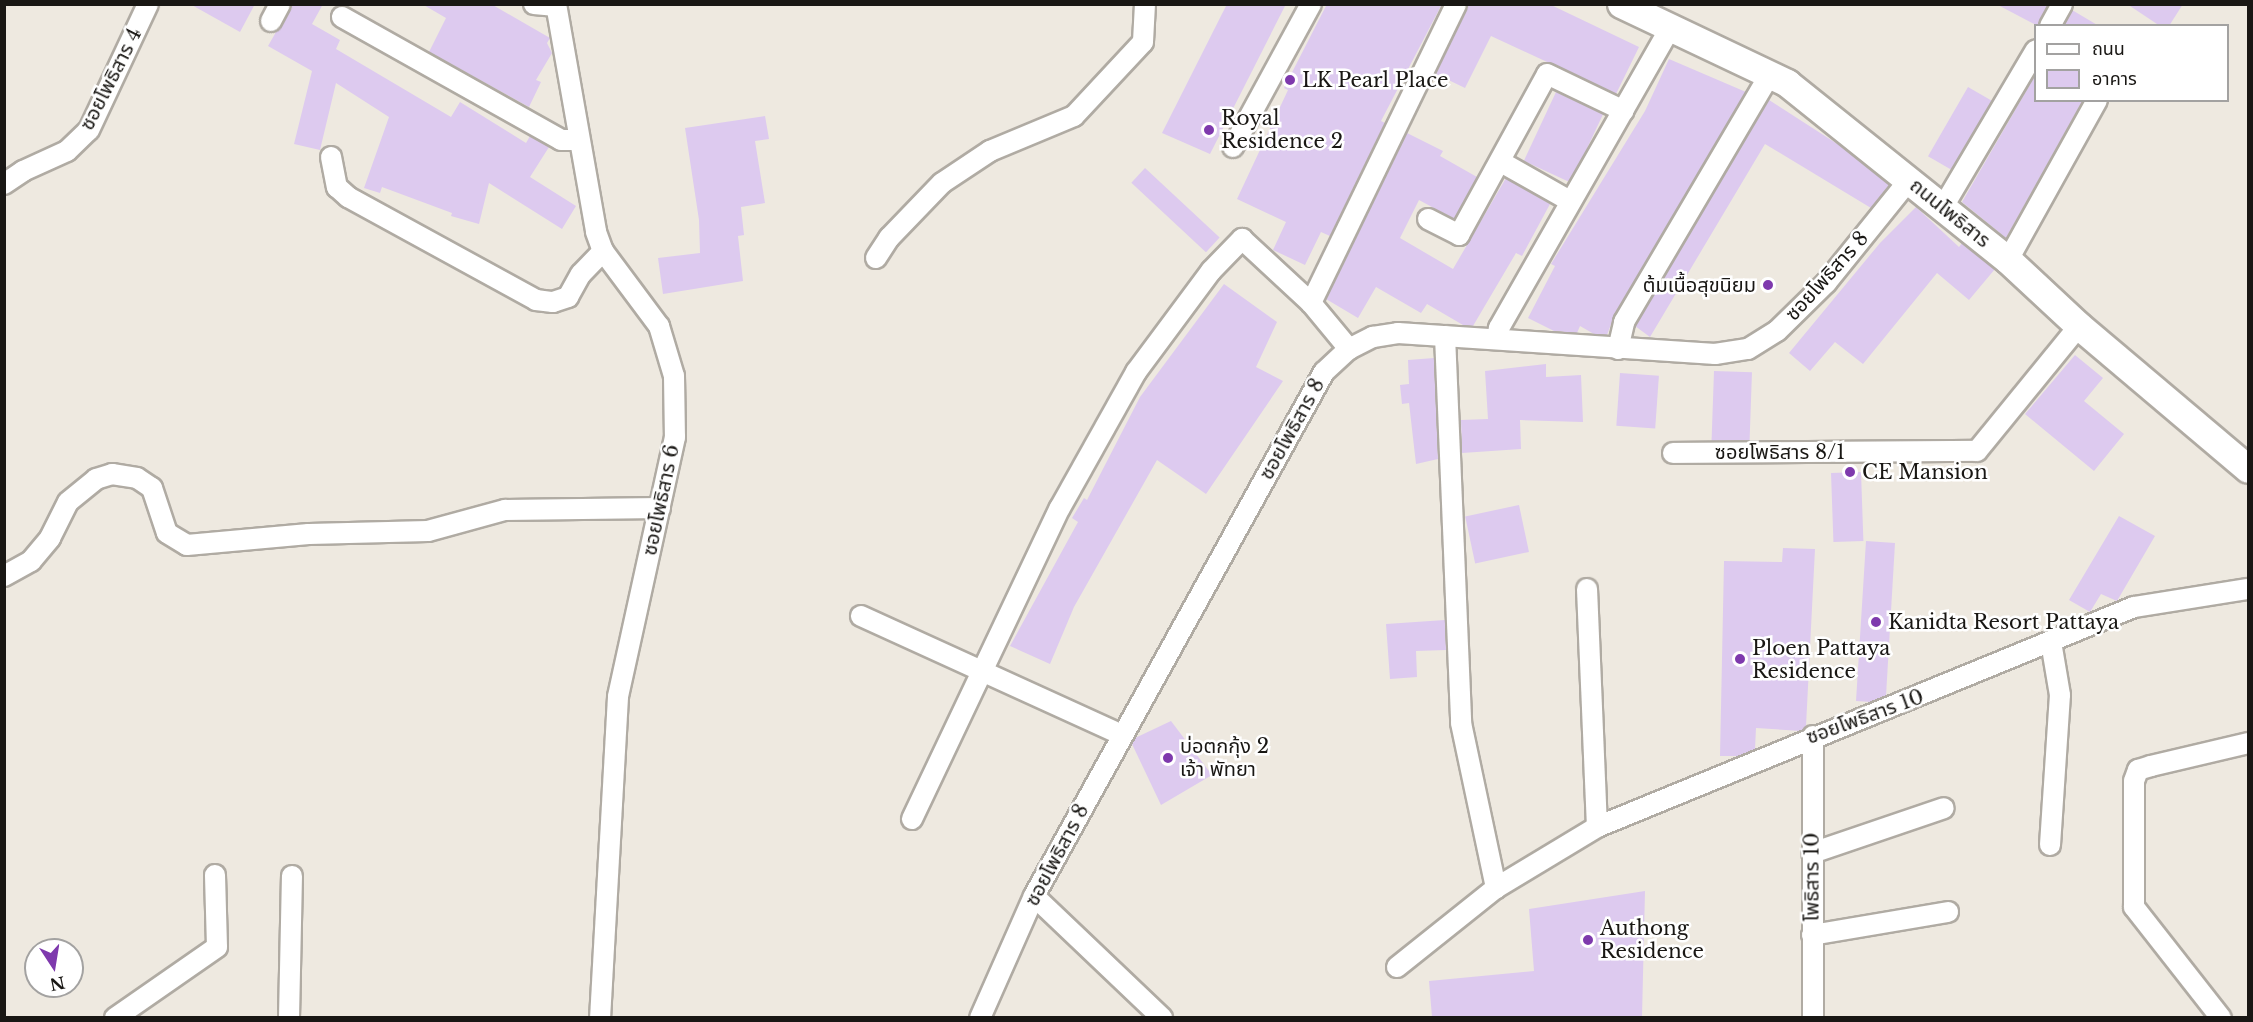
<!DOCTYPE html>
<meta charset="utf-8">
<style>
body{margin:0}
#map{position:relative;width:2253px;height:1022px;overflow:hidden;background:#eee9e0;font-family:"Libre Baskerville","Noto Sans Thai",serif}
div>[style]{position:absolute}
[style*='--x']{left:calc(var(--x)*1px);top:calc(var(--y)*1px);width:calc(var(--w)*1px);rotate:calc(var(--a)*1deg)}
.building>*{inset:0;background:#ddcaef;transform-origin:0 0}
.roads{filter:drop-shadow(2px 0 #b0aba3) drop-shadow(-2px 0 #b0aba3) drop-shadow(0 2px #b0aba3) drop-shadow(0 -2px #b0aba3)}
.street>*{height:20px;margin:-10px;padding:0 10px;transform-origin:10px;border-radius:10px;background:#fff}
.secondary>*{height:27px;margin:-13.5px;padding:0 13.5px;transform-origin:13.5px;border-radius:13.5px;background:#fff}
.dots>*{width:16px;height:16px;translate:-50% -50%;box-sizing:border-box;border:3px solid #fff;border-radius:50%}
span{translate:-50% -50%;white-space:nowrap;text-align:center;line-height:1.15;-webkit-text-stroke:5px #fff;paint-order:stroke}
.street-label{font-size:20px;color:#191714}
.poi-label{font-size:20px;color:#191714}
.left{translate:0 -50%;text-align:left}
.right{translate:-100% -50%;text-align:right}
.frame{position:absolute;inset:0;border:6px solid #191714;pointer-events:none}
.legend{position:absolute;left:2034px;top:24px;width:195px;height:78px;box-sizing:border-box;background:#fff;border:2px solid #a3a2a1;margin:0;padding:8px 10px;list-style:none;font-size:18px;color:#191714}
.legend li{display:flex;align-items:center;gap:12px;height:30px}
.legend b{width:30px;border:2px solid #a3a2a1}
.north{position:absolute;left:24px;top:938px;width:60px;height:60px;box-sizing:border-box;background:#fff;border:2px solid #a3a2a1;border-radius:50%;rotate:168deg;font-size:16px;font-weight:700;line-height:24px;text-align:center;color:#191714}
.north::after{content:'';display:block;margin:auto;width:21px;height:27px;background:#7e39ad;clip-path:polygon(50% 0,100% 100%,50% 72%,0 100%)}
</style>
<div id="map">
<div class="building">
<i style="clip-path:polygon(190px 4px,255px 4px,240px 32px)"></i>
<i style="clip-path:polygon(292px 4px,323px 4px,312px 24px,340px 40px,336px 49px,451px 117px,460px 102px,526px 143px,530px 136px,549px 147px,530px 177px,576px 206px,562px 229px,489px 183px,479px 224px,451px 216px,452px 213px,382px 187px,380px 193px,364px 188px,389px 117px,336px 83px,320px 150px,294px 144px,312px 71px,268px 46px)"></i>
<i style="clip-path:polygon(422px 4px,491px 4px,550px 38px,547px 43px,552px 53px,536px 80px,541px 82px,529px 107px,429px 52px,446px 18px)"></i>
<i style="clip-path:polygon(1227px 4px,1286px 4px,1210px 154px,1162px 133px)"></i>
<i style="clip-path:polygon(1327px 4px,1442px 4px,1381px 121px,1385px 123px,1330px 236px,1321px 232px,1305px 265px,1273px 250px,1286px 222px,1237px 199px,1288px 90px,1284px 88px)"></i>
<i style="clip-path:polygon(1468px 4px,1549px 4px,1639px 47px,1616px 94px,1491px 36px,1465px 88px,1436px 74px)"></i>
<i style="clip-path:polygon(1996px 4px,2048px 4px,2038px 26px)"></i>
<i style="clip-path:polygon(2127px 4px,2183px 4px,2169px 26px,2160px 26px)"></i>
<i style="clip-path:polygon(2072px 10px,2099px 26px,2064px 26px)"></i>
<i style="clip-path:polygon(1669px 59px,1746px 92px,1614px 316px,1607px 335px,1594px 334px,1580px 326px,1577px 333px,1554px 331px,1528px 318px,1555px 266px,1551px 264px,1645px 111px)"></i>
<i style="clip-path:polygon(2036px 74px,2036px 100px,2083px 100px,2006px 238px,1962px 202px)"></i>
<i style="left:1968px;top:87px;width:28px;height:80px;rotate:30deg"></i>
<i style="left:1556px;top:92px;width:52px;height:76px;rotate:25deg"></i>
<i style="clip-path:polygon(1769px 100px,1842px 147px,1889px 185px,1871px 208px,1765px 144px,1650px 337px,1635px 326px)"></i>
<i style="clip-path:polygon(765px 116px,769px 139px,755px 141px,765px 203px,741px 207px,744px 235px,738px 236px,743px 281px,663px 294px,658px 258px,700px 253px,699px 220px,685px 128px)"></i>
<i style="clip-path:polygon(1407px 133px,1443px 151px,1440px 156px,1477px 177px,1454px 219px,1419px 200px,1400px 238px,1453px 269px,1506px 178px,1550px 204px,1522px 256px,1516px 253px,1473px 326px,1463px 325px,1427px 304px,1421px 313px,1376px 287px,1358px 318px,1326px 299px)"></i>
<i style="left:1145px;top:168px;width:102px;height:20px;rotate:43deg"></i>
<i style="clip-path:polygon(1916px 207px,1959px 247px,1962px 243px,1995px 269px,1969px 300px,1937px 273px,1863px 364px,1835px 342px,1810px 371px,1789px 353px,1880px 243px)"></i>
<i style="clip-path:polygon(1224px 284px,1277px 322px,1256px 367px,1283px 381px,1206px 494px,1157px 460px,1074px 607px,1050px 664px,1010px 646px,1078px 522px,1072px 518px,1084px 498px,1087px 500px,1140px 397px)"></i>
<i style="clip-path:polygon(2075px 355px,2103px 378px,2084px 401px,2124px 434px,2094px 471px,2025px 414px)"></i>
<i style="clip-path:polygon(1434px 358px,1438px 459px,1416px 464px,1409px 403px,1402px 404px,1400px 385px,1409px 384px,1408px 360px)"></i>
<i style="clip-path:polygon(1546px 364px,1546px 377px,1581px 375px,1583px 422px,1520px 420px,1521px 449px,1462px 453px,1461px 420px,1488px 419px,1485px 371px)"></i>
<i style="left:1714px;top:371px;width:38px;height:70px;rotate:2deg"></i>
<i style="left:1620px;top:373px;width:39px;height:53px;rotate:4deg"></i>
<i style="left:1861px;top:472px;width:69px;height:30px;rotate:88deg"></i>
<i style="left:1519px;top:505px;width:48px;height:55px;rotate:78deg"></i>
<i style="clip-path:polygon(2119px 516px,2155px 536px,2117px 601px,2101px 594px,2090px 612px,2069px 600px)"></i>
<i style="clip-path:polygon(1866px 541px,1895px 543px,1886px 696px,1871px 702px,1856px 701px)"></i>
<i style="clip-path:polygon(1783px 548px,1815px 549px,1806px 726px,1801px 731px,1756px 728px,1755px 749px,1738px 756px,1720px 756px,1724px 561px,1782px 562px)"></i>
<i style="clip-path:polygon(1445px 620px,1446px 650px,1416px 651px,1417px 677px,1390px 679px,1386px 624px)"></i>
<i style="clip-path:polygon(1171px 721px,1212px 775px,1161px 805px,1132px 744px,1135px 738px)"></i>
<i style="clip-path:polygon(1645px 891px,1642px 1017px,1432px 1017px,1429px 981px,1534px 971px,1529px 909px)"></i>
</div>
<div class="roads">
<div class="street">
<i style="--x:534;--y:4;--w:22;--a:5"></i>
<i style="--x:556;--y:4;--w:231;--a:80"></i>
<i style="--x:596;--y:232;--w:20;--a:70"></i>
<i style="--x:603;--y:251;--w:94;--a:53.3"></i>
<i style="--x:659;--y:326;--w:52;--a:73.3"></i>
<i style="--x:674;--y:376;--w:61;--a:89.1"></i>
<i style="--x:675;--y:437;--w:266;--a:102.4"></i>
<i style="--x:618;--y:697;--w:322;--a:93.2"></i>
<i style="--x:342;--y:17;--w:251;--a:29.3"></i>
<i style="--x:561;--y:140;--w:18;--a:0"></i>
<i style="--x:271;--y:21;--w:19;--a:-62"></i>
<i style="--x:2050;--y:26;--w:25;--a:-61"></i>
<i style="--x:1233;--y:147;--w:163;--a:-61.4"></i>
<i style="--x:331;--y:157;--w:31;--a:79"></i>
<i style="--x:337;--y:187;--w:15;--a:42"></i>
<i style="--x:348;--y:197;--w:214;--a:28.7"></i>
<i style="--x:536;--y:300;--w:17;--a:7"></i>
<i style="--x:553;--y:302;--w:16;--a:-18"></i>
<i style="--x:568;--y:297;--w:26;--a:-61"></i>
<i style="--x:581;--y:274;--w:32;--a:-46"></i>
<i style="--x:1501;--y:162;--w:79;--a:29.5"></i>
<i style="--x:4;--y:184;--w:23;--a:-34"></i>
<i style="--x:23;--y:171;--w:48;--a:-24.4"></i>
<i style="--x:67;--y:151;--w:30;--a:-44"></i>
<i style="--x:89;--y:130;--w:139;--a:-64.9"></i>
<i style="--x:1943;--y:207;--w:182;--a:-59.4"></i>
<i style="--x:1428;--y:219;--w:35;--a:27"></i>
<i style="--x:1459;--y:235;--w:183;--a:-61.3"></i>
<i style="--x:1547;--y:74;--w:85;--a:25.7"></i>
<i style="--x:876;--y:258;--w:24;--a:-57"></i>
<i style="--x:889;--y:238;--w:76;--a:-46.1"></i>
<i style="--x:942;--y:183;--w:58;--a:-33.7"></i>
<i style="--x:990;--y:151;--w:91;--a:-22.6"></i>
<i style="--x:1074;--y:116;--w:101;--a:-47"></i>
<i style="--x:1143;--y:42;--w:38;--a:-87"></i>
<i style="--x:2008;--y:260;--w:183;--a:-60.9"></i>
<i style="--x:1311;--y:303;--w:332;--a:-64.1"></i>
<i style="--x:1445;--y:336;--w:387;--a:87.6"></i>
<i style="--x:1461;--y:723;--w:169;--a:78"></i>
<i style="--x:1497;--y:339;--w:11;--a:-80"></i>
<i style="--x:1499;--y:328;--w:348;--a:-60.3"></i>
<i style="--x:1618;--y:349;--w:28;--a:-77"></i>
<i style="--x:1624;--y:322;--w:288;--a:-59.5"></i>
<i style="--x:1673;--y:453;--w:304;--a:-0.4"></i>
<i style="--x:1977;--y:451;--w:161;--a:-50.8"></i>
<i style="--x:4;--y:576;--w:31;--a:-29"></i>
<i style="--x:31;--y:561;--w:30;--a:-50"></i>
<i style="--x:50;--y:538;--w:40;--a:-63.4"></i>
<i style="--x:68;--y:502;--w:36;--a:-39"></i>
<i style="--x:96;--y:479;--w:17;--a:-17"></i>
<i style="--x:112;--y:474;--w:25;--a:9"></i>
<i style="--x:137;--y:478;--w:18;--a:34"></i>
<i style="--x:152;--y:488;--w:47;--a:71.6"></i>
<i style="--x:167;--y:533;--w:23;--a:31"></i>
<i style="--x:187;--y:545;--w:122;--a:-5.2"></i>
<i style="--x:309;--y:534;--w:119;--a:-1.4"></i>
<i style="--x:428;--y:531;--w:80;--a:-15.3"></i>
<i style="--x:505;--y:510;--w:155;--a:-0.7"></i>
<i style="--x:1587;--y:589;--w:238;--a:87.6"></i>
<i style="--x:861;--y:616;--w:287;--a:24.5"></i>
<i style="--x:1813;--y:736;--w:282;--a:90"></i>
<i style="--x:912;--y:819;--w:344;--a:-64.6"></i>
<i style="--x:1060;--y:508;--w:156;--a:-60.8"></i>
<i style="--x:1136;--y:372;--w:126;--a:-53.4"></i>
<i style="--x:1211;--y:271;--w:45;--a:-45.9"></i>
<i style="--x:1242;--y:239;--w:94;--a:42.8"></i>
<i style="--x:1311;--y:303;--w:60;--a:50.4"></i>
<i style="--x:2050;--y:845;--w:150;--a:-86.2"></i>
<i style="--x:2060;--y:695;--w:54;--a:-99.6"></i>
<i style="--x:1812;--y:853;--w:139;--a:-18.8"></i>
<i style="--x:1034;--y:896;--w:177;--a:43.6"></i>
<i style="--x:1812;--y:935;--w:138;--a:-9.6"></i>
<i style="--x:1397;--y:967;--w:127;--a:-38.6"></i>
<i style="--x:1496;--y:888;--w:118;--a:-31.1"></i>
<i style="--x:1597;--y:827;--w:580;--a:-22.28"></i>
<i style="--x:2134;--y:607;--w:115;--a:-9"></i>
<i style="--x:115;--y:1018;--w:124;--a:-34.8"></i>
<i style="--x:217;--y:947;--w:72;--a:-91.6"></i>
<i style="--x:289;--y:1018;--w:142;--a:-88.8"></i>
<i style="--x:980;--y:1018;--w:133;--a:-66.1"></i>
<i style="--x:1034;--y:896;--w:599;--a:-61.04"></i>
<i style="--x:1324;--y:372;--w:34;--a:-43"></i>
<i style="--x:1349;--y:349;--w:27;--a:-27"></i>
<i style="--x:1373;--y:337;--w:25;--a:-9"></i>
<i style="--x:1398;--y:333;--w:318;--a:3.8"></i>
<i style="--x:1715;--y:354;--w:33;--a:-9"></i>
<i style="--x:1748;--y:349;--w:34;--a:-32"></i>
<i style="--x:1777;--y:331;--w:69;--a:-44.4"></i>
<i style="--x:1826;--y:283;--w:132;--a:-51.1"></i>
<i style="--x:2221;--y:1018;--w:141;--a:-128.1"></i>
<i style="--x:2134;--y:907;--w:126;--a:-90"></i>
<i style="--x:2134;--y:781;--w:12;--a:-70"></i>
<i style="--x:2138;--y:770;--w:14;--a:-17"></i>
<i style="--x:2151;--y:766;--w:100;--a:-13.3"></i>
</div>
<div class="secondary">
<i style="--x:1621;--y:4;--w:184;--a:25.4"></i>
<i style="--x:1787;--y:83;--w:283;--a:38.7"></i>
<i style="--x:2008;--y:260;--w:97;--a:42.9"></i>
<i style="--x:2079;--y:326;--w:221;--a:40.2"></i>
</div>
</div>
<div class="dots">
<i style="left:1290px;top:80px;background:#7e39ad"></i>
<i style="left:1209px;top:130px;background:#7e39ad"></i>
<i style="left:1768px;top:285px;background:#7e39ad"></i>
<i style="left:1850px;top:472px;background:#7e39ad"></i>
<i style="left:1876px;top:622px;background:#7e39ad"></i>
<i style="left:1740px;top:659px;background:#7e39ad"></i>
<i style="left:1168px;top:758px;background:#7e39ad"></i>
<i style="left:1588px;top:940px;background:#7e39ad"></i>
</div>
<div class="street-label">
<span style="left:111px;top:79px;rotate:-63deg">ซอยโพธิสาร 4</span>
<span style="left:1950px;top:213px;rotate:39deg">ถนนโพธิสาร</span>
<span style="left:1827px;top:276px;rotate:-48deg">ซอยโพธิสาร 8</span>
<span style="left:1292px;top:429px;rotate:-61deg">ซอยโพธิสาร 8</span>
<span style="left:1780px;top:452px">ซอยโพธิสาร 8/1</span>
<span style="left:661px;top:500px;rotate:-78deg">ซอยโพธิสาร 6</span>
<span style="left:1865px;top:717px;rotate:-20deg">ซอยโพธิสาร 10</span>
<span style="left:1057px;top:855px;rotate:-62deg">ซอยโพธิสาร 8</span>
<span style="left:1812px;top:877px;rotate:-90deg">โพธิสาร 10</span>
</div>
<div class="poi-label">
<span class="left" style="left:1302px;top:80px">LK Pearl Place</span>
<span class="left" style="left:1221px;top:130px">Royal<br>Residence 2</span>
<span class="right" style="left:1756px;top:285px">ต้มเนื้อสุขนิยม</span>
<span class="left" style="left:1862px;top:472px">CE Mansion</span>
<span class="left" style="left:1888px;top:622px">Kanidta Resort Pattaya</span>
<span class="left" style="left:1752px;top:660px">Ploen Pattaya<br>Residence</span>
<span class="left" style="left:1180px;top:758px">บ่อตกกุ้ง 2<br>เจ้า พัทยา</span>
<span class="left" style="left:1600px;top:940px">Authong<br>Residence</span>
</div>
<div class="frame"></div>
<ul class="legend">
<li><b style="height:8px;background:#fff"></b>ถนน</li>
<li><b style="height:16px;background:#ddcaef"></b>อาคาร</li>
</ul>
<div class="north">N</div>
</div>
